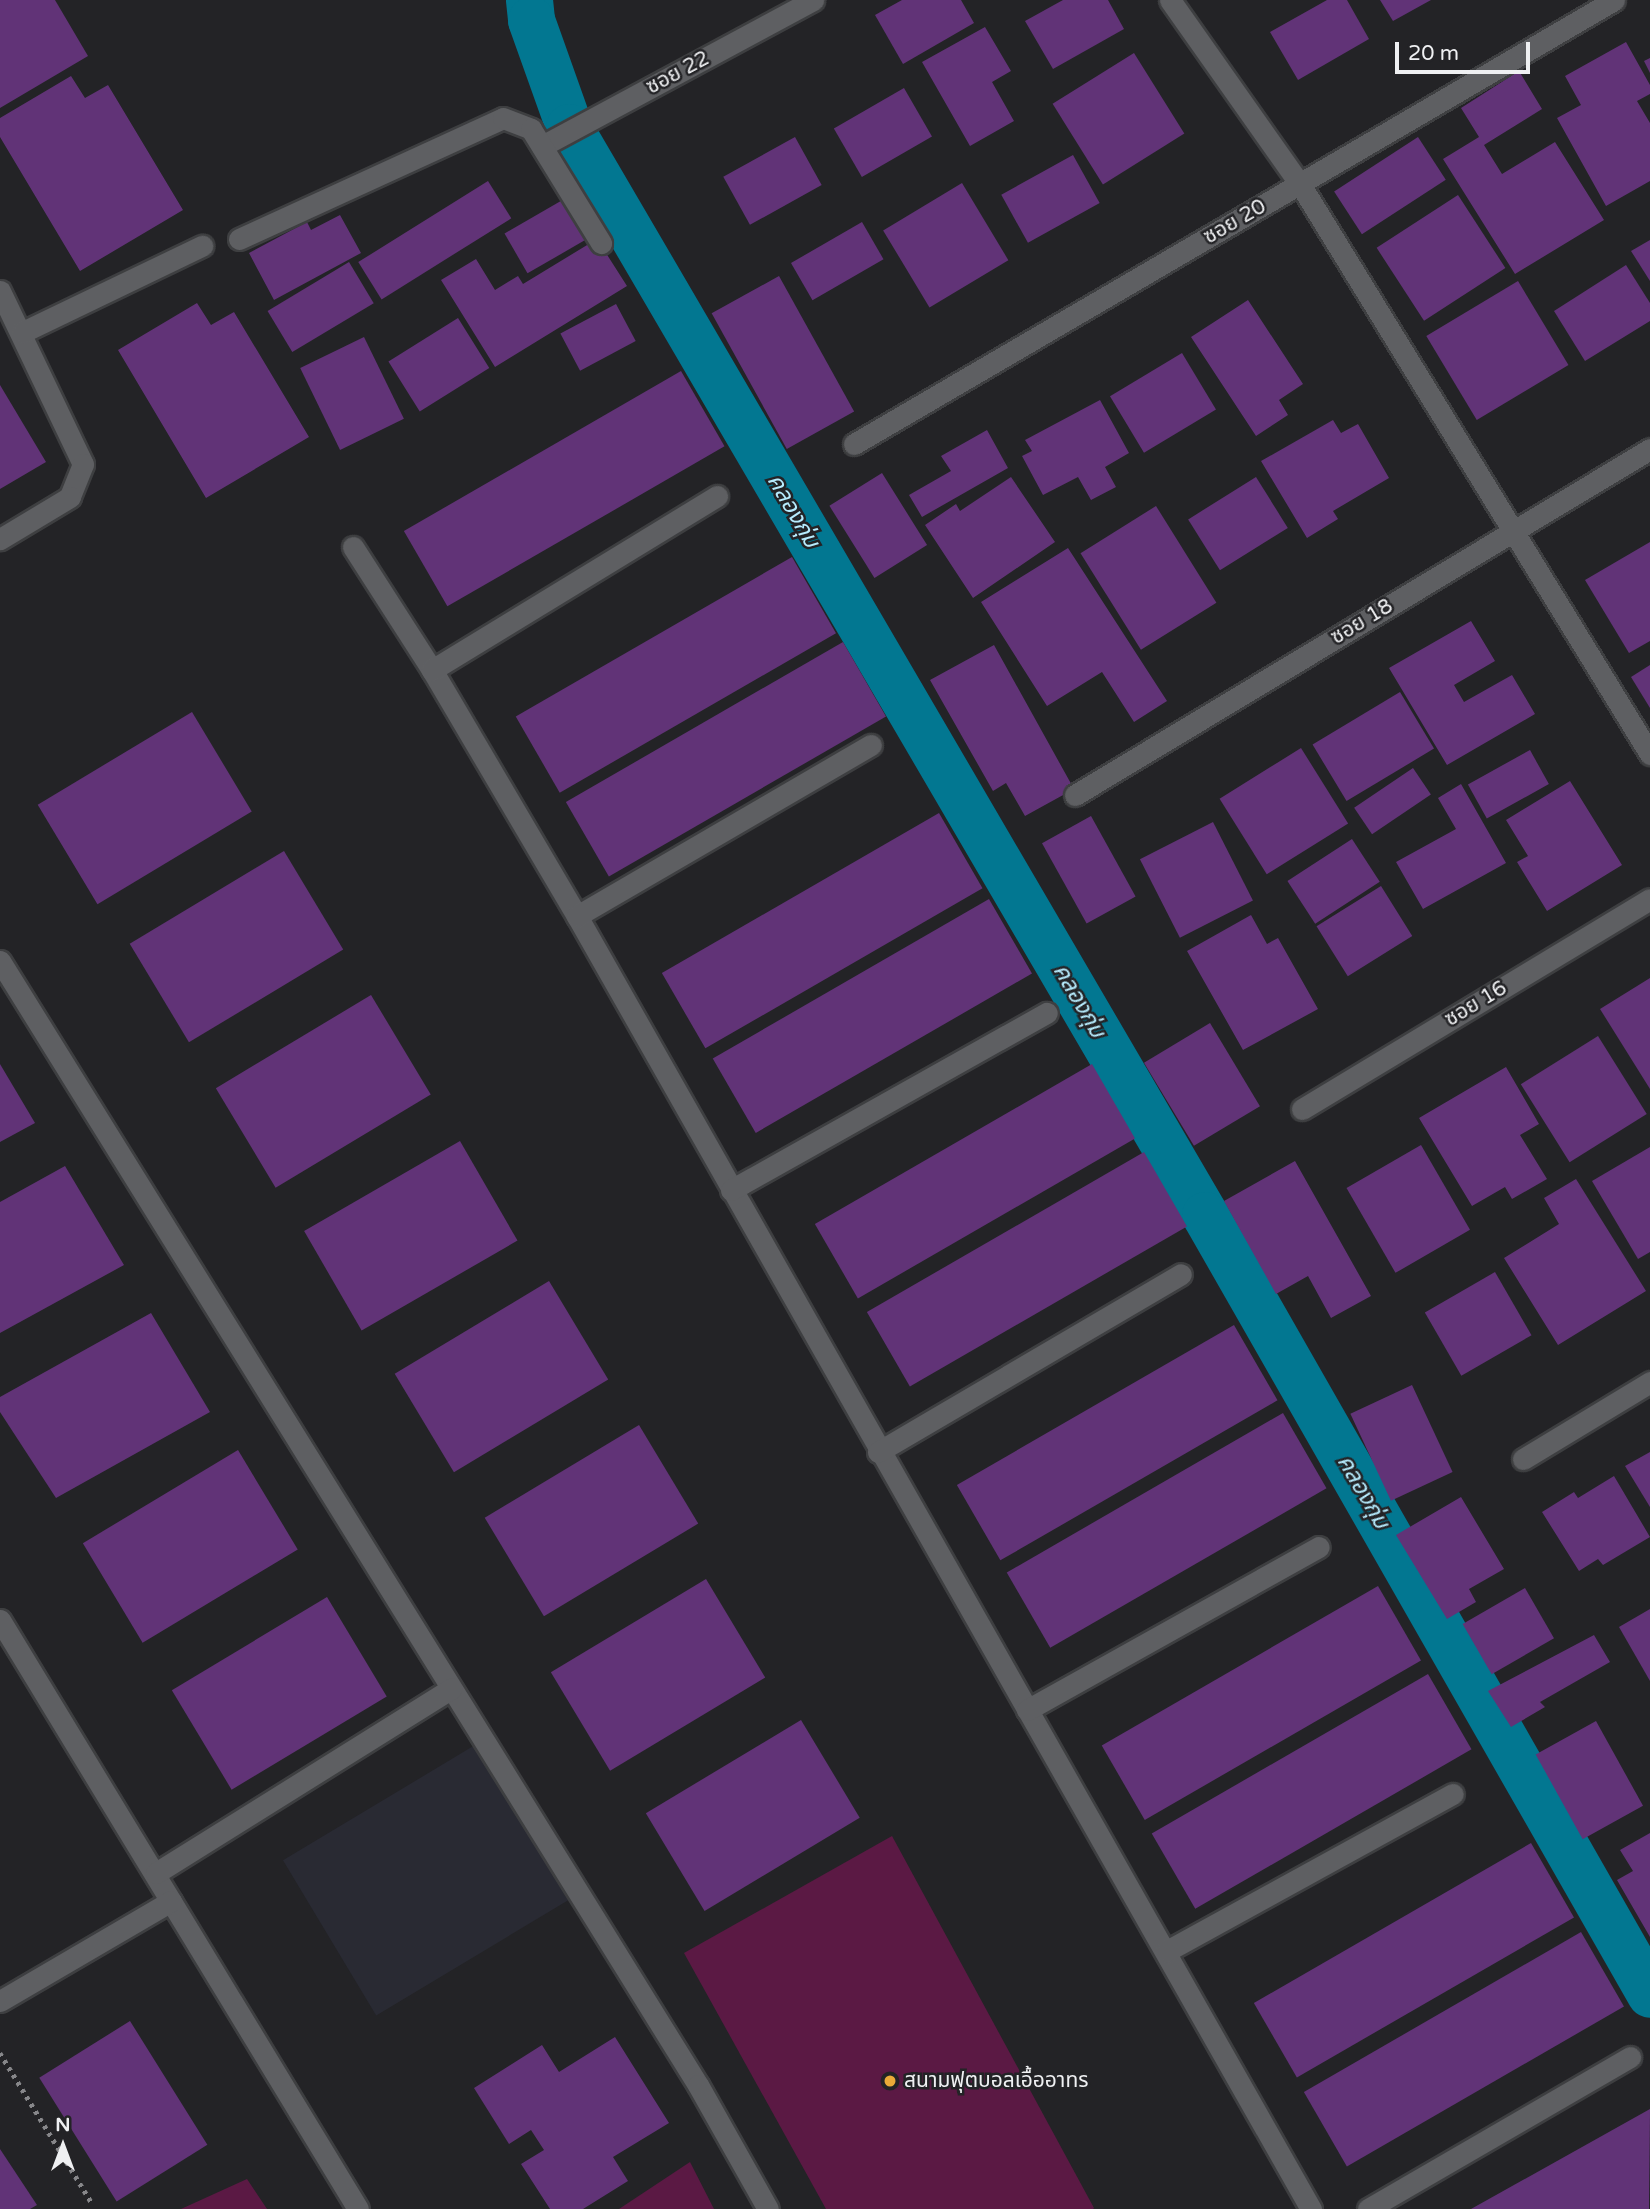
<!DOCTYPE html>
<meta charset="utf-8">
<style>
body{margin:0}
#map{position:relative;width:1650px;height:2209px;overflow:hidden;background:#232326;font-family:"Varela Round","Noto Sans Thai",sans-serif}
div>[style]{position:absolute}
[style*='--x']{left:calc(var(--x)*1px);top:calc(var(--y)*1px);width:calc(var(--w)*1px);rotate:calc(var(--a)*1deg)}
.built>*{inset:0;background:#292a33;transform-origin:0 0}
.green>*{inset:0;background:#5b1944}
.canal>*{height:47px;margin:-23.5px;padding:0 23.5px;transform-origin:23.5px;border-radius:23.5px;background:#027791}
.building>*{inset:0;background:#613377;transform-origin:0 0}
.path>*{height:4.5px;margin-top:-2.25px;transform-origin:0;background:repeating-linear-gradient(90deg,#87878a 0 3.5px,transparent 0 8.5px)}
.roads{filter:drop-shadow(2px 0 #3e3f41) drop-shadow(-2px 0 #3e3f41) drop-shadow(0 2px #3e3f41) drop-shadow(0 -2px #3e3f41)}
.street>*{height:21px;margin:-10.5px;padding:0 10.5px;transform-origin:10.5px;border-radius:10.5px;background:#5e5f62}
.dots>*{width:19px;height:19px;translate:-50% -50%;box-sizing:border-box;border:4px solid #232326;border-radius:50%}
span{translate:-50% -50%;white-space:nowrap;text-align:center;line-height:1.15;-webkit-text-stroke:5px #232326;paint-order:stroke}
.street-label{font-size:21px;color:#eff0f2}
.poi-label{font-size:21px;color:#eff0f2}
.left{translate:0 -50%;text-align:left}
.water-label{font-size:23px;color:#b6ecfe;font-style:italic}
.north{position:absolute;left:28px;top:2111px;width:70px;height:70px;-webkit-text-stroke:5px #232326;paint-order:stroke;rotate:0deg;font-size:19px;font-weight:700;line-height:28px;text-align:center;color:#eff0f2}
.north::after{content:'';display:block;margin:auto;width:24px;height:32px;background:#eff0f2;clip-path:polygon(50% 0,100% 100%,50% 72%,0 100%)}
.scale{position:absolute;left:1395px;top:42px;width:135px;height:32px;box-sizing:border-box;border:4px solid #eff0f2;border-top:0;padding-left:9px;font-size:21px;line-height:24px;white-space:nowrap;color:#eff0f2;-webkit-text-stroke:5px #232326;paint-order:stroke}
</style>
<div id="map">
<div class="built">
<i style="left:475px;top:1745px;width:181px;height:224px;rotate:59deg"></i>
</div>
<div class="green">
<i style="clip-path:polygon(892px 1836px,1094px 2208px,1093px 2209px,826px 2209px,684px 1953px)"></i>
<i style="clip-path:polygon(690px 2162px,714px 2209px,619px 2209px)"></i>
<i style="clip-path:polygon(247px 2179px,267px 2209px,181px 2209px)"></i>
</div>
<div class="canal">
<i style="--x:529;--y:0;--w:20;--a:84"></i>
<i style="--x:531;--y:20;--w:114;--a:70.4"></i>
<i style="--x:569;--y:127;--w:1260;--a:59.69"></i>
<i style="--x:1205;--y:1215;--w:897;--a:60.26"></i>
</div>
<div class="building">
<i style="clip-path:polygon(0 0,55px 0,88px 56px,0 108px)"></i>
<i style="clip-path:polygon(902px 0,961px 0,974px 23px,903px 64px,875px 15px)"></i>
<i style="clip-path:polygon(1063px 0,1108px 0,1124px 29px,1053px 69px,1025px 21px)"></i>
<i style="clip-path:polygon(1327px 0,1347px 0,1369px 39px,1298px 80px,1270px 32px)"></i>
<i style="clip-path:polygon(1380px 0,1431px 0,1393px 21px)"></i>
<i style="clip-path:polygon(985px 27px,1011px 71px,992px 82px,1014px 121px,970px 146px,922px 62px)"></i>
<i style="clip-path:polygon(1626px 42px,1650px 85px,1650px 94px,1637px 101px,1650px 123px,1650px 181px,1606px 206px,1557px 118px,1581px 105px,1565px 76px)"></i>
<i style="left:1134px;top:53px;width:95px;height:96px;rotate:58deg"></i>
<i style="clip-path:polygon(1650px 58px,1650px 73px,1644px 61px)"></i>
<i style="clip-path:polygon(1519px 71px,1542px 109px,1484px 145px,1502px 174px,1555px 142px,1604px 220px,1515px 274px,1443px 159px,1479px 137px,1461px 108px)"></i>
<i style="clip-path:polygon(71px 76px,85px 98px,108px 85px,183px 210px,80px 271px,0 137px,0 118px)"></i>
<i style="left:904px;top:88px;width:56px;height:81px;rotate:60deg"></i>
<i style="left:795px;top:137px;width:55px;height:82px;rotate:61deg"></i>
<i style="left:1418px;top:137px;width:51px;height:100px;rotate:57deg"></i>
<i style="left:1073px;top:155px;width:55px;height:82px;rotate:61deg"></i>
<i style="left:488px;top:181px;width:44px;height:153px;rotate:58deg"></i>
<i style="left:962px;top:183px;width:90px;height:92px;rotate:59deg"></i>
<i style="left:1458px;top:195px;width:87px;height:97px;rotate:57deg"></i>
<i style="left:566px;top:198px;width:46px;height:71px;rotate:60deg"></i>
<i style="clip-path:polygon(340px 215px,361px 253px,274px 300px,249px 253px,307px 222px,311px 230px)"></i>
<i style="left:862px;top:222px;width:43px;height:82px;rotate:60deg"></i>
<i style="clip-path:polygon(597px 239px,627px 286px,495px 367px,441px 280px,476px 259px,495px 290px,518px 276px,523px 284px)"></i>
<i style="clip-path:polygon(1650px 240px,1650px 281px,1631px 251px)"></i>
<i style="left:349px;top:262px;width:48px;height:95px;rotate:59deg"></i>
<i style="clip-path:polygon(1626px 265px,1650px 303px,1650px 321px,1585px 361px,1554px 311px)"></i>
<i style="left:779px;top:276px;width:155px;height:77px;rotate:61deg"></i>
<i style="left:1518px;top:281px;width:98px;height:107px;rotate:59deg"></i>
<i style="clip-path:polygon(1248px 300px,1303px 384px,1279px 400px,1288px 415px,1256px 436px,1191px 337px)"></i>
<i style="clip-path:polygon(197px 303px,211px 325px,234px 312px,309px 437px,206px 498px,118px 350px)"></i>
<i style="left:616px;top:304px;width:42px;height:63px;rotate:62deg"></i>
<i style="left:458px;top:318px;width:59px;height:82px;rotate:58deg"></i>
<i style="left:364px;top:337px;width:91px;height:71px;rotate:64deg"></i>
<i style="left:1182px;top:353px;width:66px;height:84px;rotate:59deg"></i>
<i style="left:681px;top:371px;width:87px;height:320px;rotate:60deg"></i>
<i style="clip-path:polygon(0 385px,46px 462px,0 489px)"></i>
<i style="clip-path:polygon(1100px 400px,1129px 453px,1105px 467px,1116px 487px,1091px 500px,1078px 477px,1043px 495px,1022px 456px,1032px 451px,1025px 440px)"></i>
<i style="clip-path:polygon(1333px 420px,1341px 433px,1358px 424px,1389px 478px,1333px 511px,1338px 519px,1307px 538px,1261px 461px)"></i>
<i style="clip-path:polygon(987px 430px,1008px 468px,922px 517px,909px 495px,951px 471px,941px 456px)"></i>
<i style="left:882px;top:473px;width:85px;height:62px;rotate:58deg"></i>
<i style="clip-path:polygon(1011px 477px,1055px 542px,973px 598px,925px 525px,956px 504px,960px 511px)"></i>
<i style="left:1256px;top:477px;width:60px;height:80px;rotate:58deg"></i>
<i style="left:1156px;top:506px;width:114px;height:89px;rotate:58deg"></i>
<i style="clip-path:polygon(1650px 542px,1650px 641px,1629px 653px,1585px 580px)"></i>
<i style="clip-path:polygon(1068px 548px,1167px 701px,1134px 722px,1102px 672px,1047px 706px,981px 602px)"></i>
<i style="left:792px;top:557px;width:88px;height:319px;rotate:60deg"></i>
<i style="clip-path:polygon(1471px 621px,1495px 661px,1454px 685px,1464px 702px,1512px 675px,1535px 714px,1447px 765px,1389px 668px)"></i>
<i style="left:843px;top:642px;width:86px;height:320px;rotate:60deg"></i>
<i style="clip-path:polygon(994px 645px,1074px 789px,1025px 816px,1006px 783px,993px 791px,930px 680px)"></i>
<i style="clip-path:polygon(1650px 665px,1650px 708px,1631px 677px)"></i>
<i style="left:1400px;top:692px;width:66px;height:102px;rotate:59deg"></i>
<i style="left:192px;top:712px;width:116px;height:180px;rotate:59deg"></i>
<i style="left:1301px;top:748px;width:89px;height:96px;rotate:58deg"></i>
<i style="left:1530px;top:750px;width:39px;height:71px;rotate:61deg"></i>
<i style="left:1413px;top:768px;width:32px;height:71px;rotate:56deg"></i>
<i style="clip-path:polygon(1570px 781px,1622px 865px,1547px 911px,1517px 862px,1528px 856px,1506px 820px)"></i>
<i style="clip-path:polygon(1461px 784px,1506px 863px,1423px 909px,1396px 862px,1456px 829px,1438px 798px)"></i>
<i style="left:939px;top:813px;width:87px;height:320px;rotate:60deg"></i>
<i style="left:1091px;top:816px;width:92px;height:56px;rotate:61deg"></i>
<i style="left:1213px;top:822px;width:88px;height:82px;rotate:63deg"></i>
<i style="left:1352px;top:839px;width:51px;height:77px;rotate:57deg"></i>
<i style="left:284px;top:851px;width:115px;height:180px;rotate:59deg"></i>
<i style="left:1381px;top:886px;width:59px;height:76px;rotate:58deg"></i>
<i style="left:989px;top:899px;width:86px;height:319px;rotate:60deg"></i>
<i style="clip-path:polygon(1251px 915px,1267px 944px,1278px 938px,1318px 1009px,1243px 1050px,1187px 951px)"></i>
<i style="clip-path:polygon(1650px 978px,1650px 1089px,1600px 1009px)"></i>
<i style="left:371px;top:995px;width:116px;height:181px;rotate:59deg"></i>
<i style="left:1210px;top:1023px;width:97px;height:77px;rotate:59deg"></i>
<i style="left:1598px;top:1036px;width:92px;height:91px;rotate:58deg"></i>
<i style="clip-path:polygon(0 1064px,35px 1123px,0 1142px)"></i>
<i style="left:1092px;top:1064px;width:86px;height:320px;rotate:60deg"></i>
<i style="clip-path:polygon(1506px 1067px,1539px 1124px,1520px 1135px,1547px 1179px,1512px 1199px,1505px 1187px,1472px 1206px,1419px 1118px)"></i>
<i style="left:460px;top:1141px;width:115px;height:180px;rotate:60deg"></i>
<i style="left:1421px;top:1145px;width:98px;height:86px;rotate:60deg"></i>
<i style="clip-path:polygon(1650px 1147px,1650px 1252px,1638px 1259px,1592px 1181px)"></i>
<i style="left:1144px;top:1152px;width:86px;height:320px;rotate:60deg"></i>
<i style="clip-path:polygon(1295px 1161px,1371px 1296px,1331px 1318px,1308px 1276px,1276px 1294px,1224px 1201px)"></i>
<i style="clip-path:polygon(65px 1166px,124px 1265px,0 1333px,0 1202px)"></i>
<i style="clip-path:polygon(1576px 1179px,1646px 1291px,1558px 1345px,1504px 1258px,1559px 1224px,1544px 1198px)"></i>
<i style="left:1495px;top:1272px;width:73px;height:81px;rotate:60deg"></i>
<i style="left:549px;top:1281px;width:115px;height:180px;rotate:59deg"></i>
<i style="clip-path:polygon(151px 1313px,210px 1412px,56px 1498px,0 1412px,0 1397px)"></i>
<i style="left:1234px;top:1325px;width:87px;height:320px;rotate:60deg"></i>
<i style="left:1412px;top:1385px;width:96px;height:68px;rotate:65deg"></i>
<i style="left:1283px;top:1413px;width:87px;height:319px;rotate:60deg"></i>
<i style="left:639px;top:1425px;width:115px;height:180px;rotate:59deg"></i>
<i style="left:238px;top:1450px;width:116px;height:181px;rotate:59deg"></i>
<i style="clip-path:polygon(1650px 1452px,1650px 1507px,1625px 1466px)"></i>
<i style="clip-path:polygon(1614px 1476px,1650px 1537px,1603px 1565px,1598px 1559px,1579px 1571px,1542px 1512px,1574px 1492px,1578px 1498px)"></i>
<i style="clip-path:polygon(1461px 1497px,1504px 1569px,1469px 1589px,1476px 1602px,1447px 1619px,1396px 1535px)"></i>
<i style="left:706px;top:1579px;width:115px;height:181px;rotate:59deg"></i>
<i style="left:1378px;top:1586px;width:86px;height:319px;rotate:60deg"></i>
<i style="left:1525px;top:1588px;width:58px;height:72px;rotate:60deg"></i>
<i style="left:327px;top:1597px;width:116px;height:181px;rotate:59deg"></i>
<i style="clip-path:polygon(1650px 1609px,1650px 1681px,1619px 1627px)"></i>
<i style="clip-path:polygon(1594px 1635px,1610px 1662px,1540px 1702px,1545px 1707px,1511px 1727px,1488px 1691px)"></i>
<i style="left:1428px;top:1674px;width:87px;height:319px;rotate:60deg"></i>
<i style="left:801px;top:1720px;width:114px;height:181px;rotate:59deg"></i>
<i style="left:1596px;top:1721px;width:97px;height:69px;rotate:61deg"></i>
<i style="clip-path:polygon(1650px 1833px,1650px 1937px,1617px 1880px,1633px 1871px,1620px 1850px)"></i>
<i style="left:1531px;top:1843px;width:86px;height:320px;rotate:60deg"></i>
<i style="left:1581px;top:1932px;width:86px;height:320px;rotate:60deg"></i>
<i style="left:130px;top:2021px;width:146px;height:107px;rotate:58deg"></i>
<i style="clip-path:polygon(615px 2037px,669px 2123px,613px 2157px,628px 2181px,583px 2209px,550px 2209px,521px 2164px,544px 2150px,531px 2130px,509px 2144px,474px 2088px,542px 2045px,559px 2072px)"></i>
<i style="clip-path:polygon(1650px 2109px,1649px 2209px,1471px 2209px)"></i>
<i style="clip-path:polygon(0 2149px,37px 2205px,30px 2209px,0 2209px)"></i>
</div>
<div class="path">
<i style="--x:0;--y:2053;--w:176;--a:58.5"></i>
</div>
<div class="roads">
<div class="street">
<i style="--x:1170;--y:0;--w:225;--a:54.8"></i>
<i style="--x:1300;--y:184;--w:669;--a:58.45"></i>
<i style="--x:542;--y:146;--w:308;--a:-28.3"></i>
<i style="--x:239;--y:239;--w:290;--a:-24.6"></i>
<i style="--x:503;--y:118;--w:30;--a:21"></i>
<i style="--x:531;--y:129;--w:134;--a:58.4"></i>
<i style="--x:0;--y:291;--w:192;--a:64.4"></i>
<i style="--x:83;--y:464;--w:35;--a:112"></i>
<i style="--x:70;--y:497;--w:82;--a:149"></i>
<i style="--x:23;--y:332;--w:199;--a:-25.7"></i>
<i style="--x:854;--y:444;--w:880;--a:-30.29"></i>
<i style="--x:353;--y:547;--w:146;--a:57.3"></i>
<i style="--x:432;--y:670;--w:286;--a:59.5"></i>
<i style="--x:577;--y:916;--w:1487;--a:60.42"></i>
<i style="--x:432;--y:670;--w:334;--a:-31.4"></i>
<i style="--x:1075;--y:795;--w:671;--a:-31.04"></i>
<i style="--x:577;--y:916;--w:340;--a:-30.2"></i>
<i style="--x:0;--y:961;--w:1323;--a:58.16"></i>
<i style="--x:698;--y:2085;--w:142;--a:60.6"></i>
<i style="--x:1302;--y:1109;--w:406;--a:-31.1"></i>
<i style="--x:731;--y:1190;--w:362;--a:-29.3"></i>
<i style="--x:878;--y:1452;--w:351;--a:-30.4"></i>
<i style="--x:1523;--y:1459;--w:149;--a:-31.2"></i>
<i style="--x:0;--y:1620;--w:689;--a:58.71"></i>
<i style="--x:1027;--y:1710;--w:334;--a:-29.2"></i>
<i style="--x:156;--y:1873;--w:348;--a:-32"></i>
<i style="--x:1167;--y:1951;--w:326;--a:-28.8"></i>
<i style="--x:0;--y:2001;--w:198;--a:-30.3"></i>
<i style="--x:1368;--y:2209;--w:303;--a:-30.1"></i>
</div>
</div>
<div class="dots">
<i style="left:890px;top:2081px;background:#eaaa38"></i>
</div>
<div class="street-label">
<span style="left:678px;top:73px;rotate:-28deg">ซอย 22</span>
<span style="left:1235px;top:222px;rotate:-30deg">ซอย 20</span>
<span style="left:1362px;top:622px;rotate:-31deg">ซอย 18</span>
<span style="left:1476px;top:1004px;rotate:-31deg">ซอย 16</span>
</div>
<div class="poi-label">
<span class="left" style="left:904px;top:2081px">สนามฟุตบอลเอื้ออาทร</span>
</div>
<div class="water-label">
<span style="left:793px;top:511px;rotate:60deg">คลองกุ่ม</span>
<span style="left:1079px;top:1001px;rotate:60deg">คลองกุ่ม</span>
<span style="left:1363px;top:1492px;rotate:60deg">คลองกุ่ม</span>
</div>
<div class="north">N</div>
<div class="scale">20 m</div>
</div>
